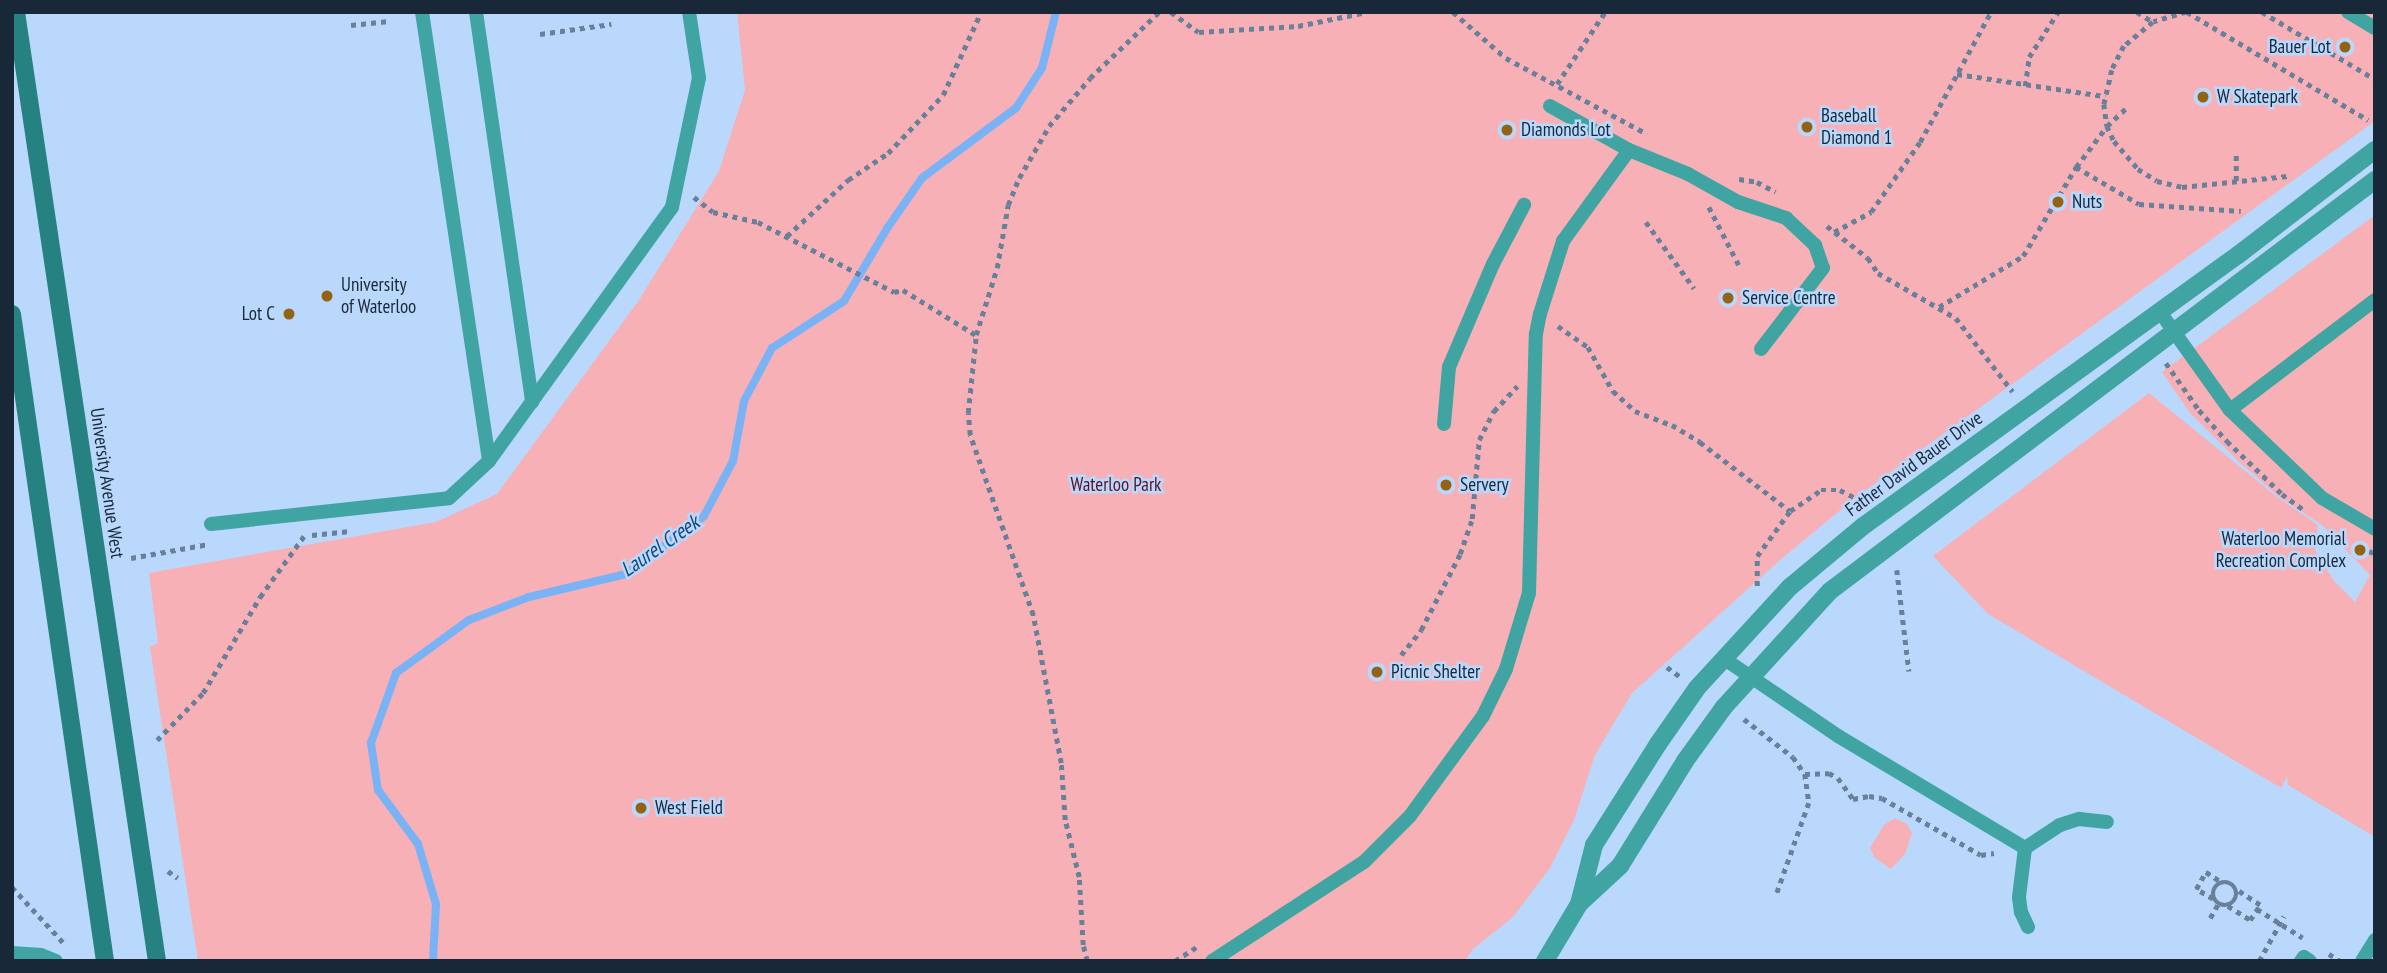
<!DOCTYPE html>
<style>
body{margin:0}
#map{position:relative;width:2387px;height:973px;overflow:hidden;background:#b9d8fc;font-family:"PT Sans Narrow",sans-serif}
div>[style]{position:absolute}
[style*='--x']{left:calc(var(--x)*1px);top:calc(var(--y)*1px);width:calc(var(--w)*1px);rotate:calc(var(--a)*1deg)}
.green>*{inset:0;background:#f8b0b7}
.stream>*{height:8px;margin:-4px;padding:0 4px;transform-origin:4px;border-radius:4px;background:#79b3f6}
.path>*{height:4.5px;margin-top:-2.25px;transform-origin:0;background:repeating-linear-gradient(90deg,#69809a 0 5px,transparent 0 10px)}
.path>.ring{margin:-2.25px;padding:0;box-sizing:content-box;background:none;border:4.5px solid #69809a;border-radius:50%}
.service>*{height:14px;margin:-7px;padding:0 7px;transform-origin:7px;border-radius:7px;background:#40a4a2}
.tertiary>*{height:18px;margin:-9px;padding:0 9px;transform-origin:9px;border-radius:9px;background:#40a4a2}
.secondary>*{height:18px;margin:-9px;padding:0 9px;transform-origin:9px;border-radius:9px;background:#268280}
.dots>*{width:19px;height:19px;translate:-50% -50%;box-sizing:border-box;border:4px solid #b9d8fc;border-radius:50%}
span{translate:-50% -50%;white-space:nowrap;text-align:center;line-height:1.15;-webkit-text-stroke:5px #b9d8fc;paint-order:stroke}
.poi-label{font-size:19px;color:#192839}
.right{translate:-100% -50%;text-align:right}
.left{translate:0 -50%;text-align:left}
.street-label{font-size:19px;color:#192839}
.park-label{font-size:19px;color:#5c1323}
.water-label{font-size:21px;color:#12457b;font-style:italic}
.frame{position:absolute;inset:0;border:14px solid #192839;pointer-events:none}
</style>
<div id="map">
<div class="green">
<i style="clip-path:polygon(737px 12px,2375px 12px,2375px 121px,1855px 498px,1779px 561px,1632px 693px,1595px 755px,1574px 820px,1550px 868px,1513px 917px,1473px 949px,1465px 961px,198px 961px,150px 647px,158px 643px,149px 573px,436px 522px,497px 494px,639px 300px,719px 171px,745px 90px)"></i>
<i style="clip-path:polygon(2375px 215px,2375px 837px,2288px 785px,2287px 776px,2281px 788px,1988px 614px,1933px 556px,2149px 393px,2276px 496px,2318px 525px,2315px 550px,2334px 581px,2355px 602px,2370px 575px,2322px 525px,2278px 496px,2237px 460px,2190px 413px,2162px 372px)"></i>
<i style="clip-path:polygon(1895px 818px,1907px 824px,1912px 833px,1905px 854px,1891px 869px,1875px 858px,1870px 848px,1884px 825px)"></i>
</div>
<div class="stream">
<i style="--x:433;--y:961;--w:57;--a:-87"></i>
<i style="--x:436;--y:904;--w:63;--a:-106.7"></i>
<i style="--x:418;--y:844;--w:67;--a:-126.5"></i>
<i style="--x:378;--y:790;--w:48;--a:-98.5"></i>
<i style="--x:371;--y:743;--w:74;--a:-70.3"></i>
<i style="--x:396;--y:673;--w:90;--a:-36"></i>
<i style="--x:469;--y:620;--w:64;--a:-21"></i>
<i style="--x:529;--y:597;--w:100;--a:-13.3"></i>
<i style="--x:626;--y:574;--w:97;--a:-36.6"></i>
<i style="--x:704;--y:516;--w:62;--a:-62.2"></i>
<i style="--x:733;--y:461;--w:61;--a:-79.6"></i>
<i style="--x:744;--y:401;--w:60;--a:-62.2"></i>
<i style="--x:772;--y:348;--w:86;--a:-33.1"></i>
<i style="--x:844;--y:301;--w:86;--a:-59.3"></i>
<i style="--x:888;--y:227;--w:60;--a:-55.2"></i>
<i style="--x:922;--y:178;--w:117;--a:-36.7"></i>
<i style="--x:1016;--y:108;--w:48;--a:-57"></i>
<i style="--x:1042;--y:68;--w:58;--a:-76"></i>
</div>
<div class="path">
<i style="--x:1171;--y:12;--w:34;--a:36"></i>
<i style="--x:1199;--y:32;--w:99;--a:-3.5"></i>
<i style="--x:1298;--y:26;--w:70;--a:-11.5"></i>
<i style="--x:1453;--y:12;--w:70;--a:41"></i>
<i style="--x:1506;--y:58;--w:160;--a:28.3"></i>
<i style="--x:2137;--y:12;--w:19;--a:32"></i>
<i style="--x:2186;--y:12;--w:34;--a:163"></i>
<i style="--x:2153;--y:22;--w:38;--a:140"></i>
<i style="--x:2124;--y:46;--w:27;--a:117"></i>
<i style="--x:2112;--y:70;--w:35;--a:103"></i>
<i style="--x:2104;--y:104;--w:22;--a:82"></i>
<i style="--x:2107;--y:126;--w:17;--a:65"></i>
<i style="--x:2114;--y:141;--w:37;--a:49"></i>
<i style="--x:2138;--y:169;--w:22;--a:32"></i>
<i style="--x:2157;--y:181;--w:26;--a:13"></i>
<i style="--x:2182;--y:187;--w:106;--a:-6"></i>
<i style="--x:2187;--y:12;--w:211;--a:30.8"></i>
<i style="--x:2262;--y:12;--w:131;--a:30.7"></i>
<i style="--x:351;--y:25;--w:36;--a:-6"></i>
<i style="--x:540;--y:34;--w:72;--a:-8"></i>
<i style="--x:1957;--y:74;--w:150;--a:8.5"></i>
<i style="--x:1557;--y:84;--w:87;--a:-56.3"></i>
<i style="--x:2025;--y:86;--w:29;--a:-82"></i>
<i style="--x:2029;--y:57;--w:54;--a:-57.2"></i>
<i style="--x:2076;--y:167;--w:73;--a:30.4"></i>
<i style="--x:2139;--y:204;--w:102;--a:3.9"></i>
<i style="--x:1739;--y:179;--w:18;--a:9"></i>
<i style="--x:1757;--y:182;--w:21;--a:28"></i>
<i style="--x:2236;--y:181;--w:29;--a:-90"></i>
<i style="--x:694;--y:197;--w:24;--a:38"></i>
<i style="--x:713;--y:212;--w:46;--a:12.5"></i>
<i style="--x:758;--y:222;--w:153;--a:27.2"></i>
<i style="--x:894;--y:292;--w:9;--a:-13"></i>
<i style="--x:903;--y:290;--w:86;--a:31.7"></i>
<i style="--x:1709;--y:207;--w:68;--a:62.7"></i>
<i style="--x:1646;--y:222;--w:82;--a:54"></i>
<i style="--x:1827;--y:226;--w:52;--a:38"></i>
<i style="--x:1868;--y:258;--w:18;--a:56"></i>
<i style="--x:1878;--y:273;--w:90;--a:30"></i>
<i style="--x:1956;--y:318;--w:93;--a:52.4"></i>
<i style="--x:1834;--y:232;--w:42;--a:-28.4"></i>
<i style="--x:1871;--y:212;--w:85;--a:-55"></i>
<i style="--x:1920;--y:142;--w:148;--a:-61.4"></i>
<i style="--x:787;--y:236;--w:83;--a:-42.6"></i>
<i style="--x:848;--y:180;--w:48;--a:-34"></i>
<i style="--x:888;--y:153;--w:80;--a:-46.5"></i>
<i style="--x:943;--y:95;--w:91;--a:-65.4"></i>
<i style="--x:1939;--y:307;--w:98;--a:-31.3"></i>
<i style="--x:2023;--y:256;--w:104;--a:-59.2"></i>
<i style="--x:2076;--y:167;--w:51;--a:-52.9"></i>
<i style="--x:2107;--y:126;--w:25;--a:-43"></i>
<i style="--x:1558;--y:326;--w:37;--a:35"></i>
<i style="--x:1588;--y:347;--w:51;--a:60.4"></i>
<i style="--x:1613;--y:391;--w:30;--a:42"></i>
<i style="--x:1635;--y:411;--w:40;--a:21"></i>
<i style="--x:1672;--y:425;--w:33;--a:31"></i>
<i style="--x:1700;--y:442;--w:113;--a:37.5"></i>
<i style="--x:2166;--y:363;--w:57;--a:54.9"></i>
<i style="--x:2199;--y:410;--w:42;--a:47.9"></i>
<i style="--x:2227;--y:441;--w:76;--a:43.9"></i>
<i style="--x:2282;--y:494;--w:26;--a:36"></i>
<i style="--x:312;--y:535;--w:36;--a:-6"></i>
<i style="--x:2360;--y:546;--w:17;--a:28"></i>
<i style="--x:131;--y:558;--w:79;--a:-10.2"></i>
<i style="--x:1897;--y:570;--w:102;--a:83.2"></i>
<i style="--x:1757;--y:586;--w:30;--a:-90"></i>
<i style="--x:1757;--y:556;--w:56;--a:-53.7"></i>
<i style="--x:1790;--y:511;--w:37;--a:-34"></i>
<i style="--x:1821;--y:490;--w:19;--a:0"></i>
<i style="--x:1840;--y:490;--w:18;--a:27"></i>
<i style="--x:1401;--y:655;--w:32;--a:-51"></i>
<i style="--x:1421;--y:630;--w:85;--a:-62.8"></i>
<i style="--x:1460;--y:554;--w:37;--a:-71"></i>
<i style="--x:1472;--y:519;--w:79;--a:-84.9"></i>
<i style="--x:1479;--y:440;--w:33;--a:-63"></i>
<i style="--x:1494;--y:411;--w:34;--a:-47"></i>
<i style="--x:1667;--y:667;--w:17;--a:36"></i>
<i style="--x:1744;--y:719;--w:62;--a:37.8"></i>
<i style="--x:1793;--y:757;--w:21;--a:55"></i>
<i style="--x:1805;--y:774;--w:29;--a:82"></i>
<i style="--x:1809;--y:803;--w:96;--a:109.6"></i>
<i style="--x:157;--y:740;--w:66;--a:-45.6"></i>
<i style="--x:203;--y:693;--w:112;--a:-59.3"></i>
<i style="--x:260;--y:597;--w:75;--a:-54.2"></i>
<i style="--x:1805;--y:774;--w:24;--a:-2"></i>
<i style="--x:1829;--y:773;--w:10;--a:29"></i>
<i style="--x:1838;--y:778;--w:26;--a:54"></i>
<i style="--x:1853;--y:799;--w:16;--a:-11"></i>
<i style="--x:1869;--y:796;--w:13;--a:9"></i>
<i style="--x:1882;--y:798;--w:114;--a:29.9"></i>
<i style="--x:1981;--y:855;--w:13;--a:-9"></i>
<i style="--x:168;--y:871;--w:12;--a:35"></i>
<i class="ring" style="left:2213px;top:882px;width:19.5px;height:19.5px"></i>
<i style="--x:12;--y:887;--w:75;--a:47.2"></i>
<i style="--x:2213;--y:899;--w:20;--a:-150"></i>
<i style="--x:2196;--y:889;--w:20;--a:-60"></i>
<i style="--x:2206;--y:872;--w:20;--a:33"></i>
<i style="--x:2228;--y:906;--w:26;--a:32"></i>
<i style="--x:2250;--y:920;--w:18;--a:-56"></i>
<i style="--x:2260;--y:905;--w:27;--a:-147"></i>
<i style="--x:2257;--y:909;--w:54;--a:32.2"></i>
<i style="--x:2210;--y:918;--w:16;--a:-60"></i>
<i style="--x:2329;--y:954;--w:13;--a:32"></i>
<i style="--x:1087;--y:961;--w:16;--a:-104"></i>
<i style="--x:1083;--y:945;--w:68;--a:-93.4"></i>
<i style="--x:1079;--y:877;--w:59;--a:-103.8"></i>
<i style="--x:1065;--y:820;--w:57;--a:-94"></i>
<i style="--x:1061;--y:763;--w:151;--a:-100.7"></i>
<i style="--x:1033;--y:615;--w:191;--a:-109.3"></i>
<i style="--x:970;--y:435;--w:22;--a:-95"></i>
<i style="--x:968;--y:413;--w:78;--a:-84.1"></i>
<i style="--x:976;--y:335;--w:70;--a:-72.6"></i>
<i style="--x:997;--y:268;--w:64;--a:-80.1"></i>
<i style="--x:1008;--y:205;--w:29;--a:-68"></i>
<i style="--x:1019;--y:178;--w:60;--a:-60"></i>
<i style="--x:1049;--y:126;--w:63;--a:-49.5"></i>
<i style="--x:1090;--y:78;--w:95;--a:-43.7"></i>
<i style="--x:1175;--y:961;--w:27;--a:-33"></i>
<i style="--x:2259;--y:961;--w:51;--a:-60.9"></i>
</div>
<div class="service">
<i style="--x:422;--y:12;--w:454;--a:81.5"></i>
<i style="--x:476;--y:12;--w:394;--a:81.8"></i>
<i style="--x:2348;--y:12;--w:31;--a:31"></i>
<i style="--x:1550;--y:106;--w:90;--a:29.1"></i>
<i style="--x:1629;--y:150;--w:64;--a:22.1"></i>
<i style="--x:1688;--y:174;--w:57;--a:29.2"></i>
<i style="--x:1738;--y:202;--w:51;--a:18.4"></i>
<i style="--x:1786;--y:218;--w:40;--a:43"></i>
<i style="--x:1815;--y:245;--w:24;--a:71"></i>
<i style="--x:1823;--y:268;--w:102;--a:127.4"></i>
<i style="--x:2160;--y:312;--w:120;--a:54.5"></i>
<i style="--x:2230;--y:410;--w:127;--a:43.7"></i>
<i style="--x:2322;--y:498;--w:61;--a:30.3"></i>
<i style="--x:2230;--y:410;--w:182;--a:-37.2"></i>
<i style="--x:1444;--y:424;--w:57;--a:-85"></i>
<i style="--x:1449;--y:367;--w:112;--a:-66.9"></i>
<i style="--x:1493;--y:264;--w:67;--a:-62.3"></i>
<i style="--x:211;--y:524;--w:239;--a:-6.2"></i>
<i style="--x:449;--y:498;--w:54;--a:-42.8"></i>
<i style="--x:489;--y:461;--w:313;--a:-54.2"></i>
<i style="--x:672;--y:207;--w:132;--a:-78.2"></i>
<i style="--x:699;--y:78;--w:67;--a:-98.6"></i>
<i style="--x:1723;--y:658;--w:139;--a:34.1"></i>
<i style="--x:1838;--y:736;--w:218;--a:30.9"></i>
<i style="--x:2028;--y:927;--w:17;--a:-115"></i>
<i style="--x:2021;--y:912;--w:15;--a:-98"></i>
<i style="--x:2019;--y:897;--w:49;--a:-83"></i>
<i style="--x:2025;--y:848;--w:42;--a:-33.3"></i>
<i style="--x:2060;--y:825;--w:20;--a:-18"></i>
<i style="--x:2079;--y:819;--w:28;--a:6"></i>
<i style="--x:12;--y:953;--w:29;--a:4"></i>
<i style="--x:41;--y:955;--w:16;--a:22"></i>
<i style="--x:1212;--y:961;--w:181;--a:-33.1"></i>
<i style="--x:1364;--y:862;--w:65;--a:-45"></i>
<i style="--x:1410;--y:816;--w:124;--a:-53.9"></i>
<i style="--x:1483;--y:716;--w:52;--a:-63.9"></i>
<i style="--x:1506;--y:669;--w:79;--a:-73.2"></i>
<i style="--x:1529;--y:593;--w:259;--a:-88.5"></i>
<i style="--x:1536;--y:334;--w:20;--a:-79"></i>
<i style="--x:1540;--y:314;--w:77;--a:-72.5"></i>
<i style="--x:1563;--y:241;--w:112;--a:-54"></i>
<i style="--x:2301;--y:961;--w:5;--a:-53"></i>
<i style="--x:2304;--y:957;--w:7;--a:34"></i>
<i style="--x:2362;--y:961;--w:25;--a:-58"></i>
</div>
<div class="tertiary">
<i style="--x:1579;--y:904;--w:61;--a:-75.7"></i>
<i style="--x:1594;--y:845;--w:120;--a:-57.6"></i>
<i style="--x:1658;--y:744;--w:68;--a:-55.1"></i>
<i style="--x:1697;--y:688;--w:137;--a:-47.4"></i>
<i style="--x:1790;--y:587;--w:94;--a:-39.8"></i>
<i style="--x:1862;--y:527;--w:464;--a:-35.9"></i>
<i style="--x:2238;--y:255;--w:173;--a:-37.5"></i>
<i style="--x:1545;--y:961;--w:66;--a:-59.2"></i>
<i style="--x:1579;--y:904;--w:56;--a:-42.8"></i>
<i style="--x:1620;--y:866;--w:123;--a:-58.2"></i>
<i style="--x:1685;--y:761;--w:67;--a:-54.2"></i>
<i style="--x:1724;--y:707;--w:157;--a:-47.6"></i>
<i style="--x:1830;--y:591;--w:683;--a:-37.02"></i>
</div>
<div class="secondary">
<i style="--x:16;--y:12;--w:959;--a:81.55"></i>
<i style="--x:12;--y:314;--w:654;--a:81.82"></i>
</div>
<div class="dots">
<i style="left:2345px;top:47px;background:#936212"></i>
<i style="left:2203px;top:97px;background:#936212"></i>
<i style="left:1807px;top:127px;background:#936212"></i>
<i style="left:1507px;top:130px;background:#936212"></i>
<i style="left:2058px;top:202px;background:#936212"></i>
<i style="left:327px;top:296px;background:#936212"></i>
<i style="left:1728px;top:298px;background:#936212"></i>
<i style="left:289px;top:314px;background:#936212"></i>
<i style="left:1446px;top:485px;background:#936212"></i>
<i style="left:2360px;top:550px;background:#936212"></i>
<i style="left:1377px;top:672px;background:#936212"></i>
<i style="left:641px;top:808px;background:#936212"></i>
</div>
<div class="poi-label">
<span class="right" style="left:2331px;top:47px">Bauer Lot</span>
<span class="left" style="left:2217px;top:97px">W Skatepark</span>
<span class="left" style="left:1821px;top:127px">Baseball<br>Diamond 1</span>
<span class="left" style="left:1521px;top:130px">Diamonds Lot</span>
<span class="left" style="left:2072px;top:202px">Nuts</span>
<span class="left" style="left:341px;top:296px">University<br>of Waterloo</span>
<span class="left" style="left:1742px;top:298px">Service Centre</span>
<span class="right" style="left:275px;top:314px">Lot C</span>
<span class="left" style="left:1460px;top:485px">Servery</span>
<span class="right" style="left:2346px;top:550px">Waterloo Memorial<br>Recreation Complex</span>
<span class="left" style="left:1391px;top:672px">Picnic Shelter</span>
<span class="left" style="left:655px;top:808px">West Field</span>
</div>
<div class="street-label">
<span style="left:1914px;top:464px;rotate:-36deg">Father David Bauer Drive</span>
<span style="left:107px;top:483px;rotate:82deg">University Avenue West</span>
</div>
<div class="park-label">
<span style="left:1116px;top:485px">Waterloo Park</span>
</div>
<div class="water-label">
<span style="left:660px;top:546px;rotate:-35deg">Laurel Creek</span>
</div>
<div class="frame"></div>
</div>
